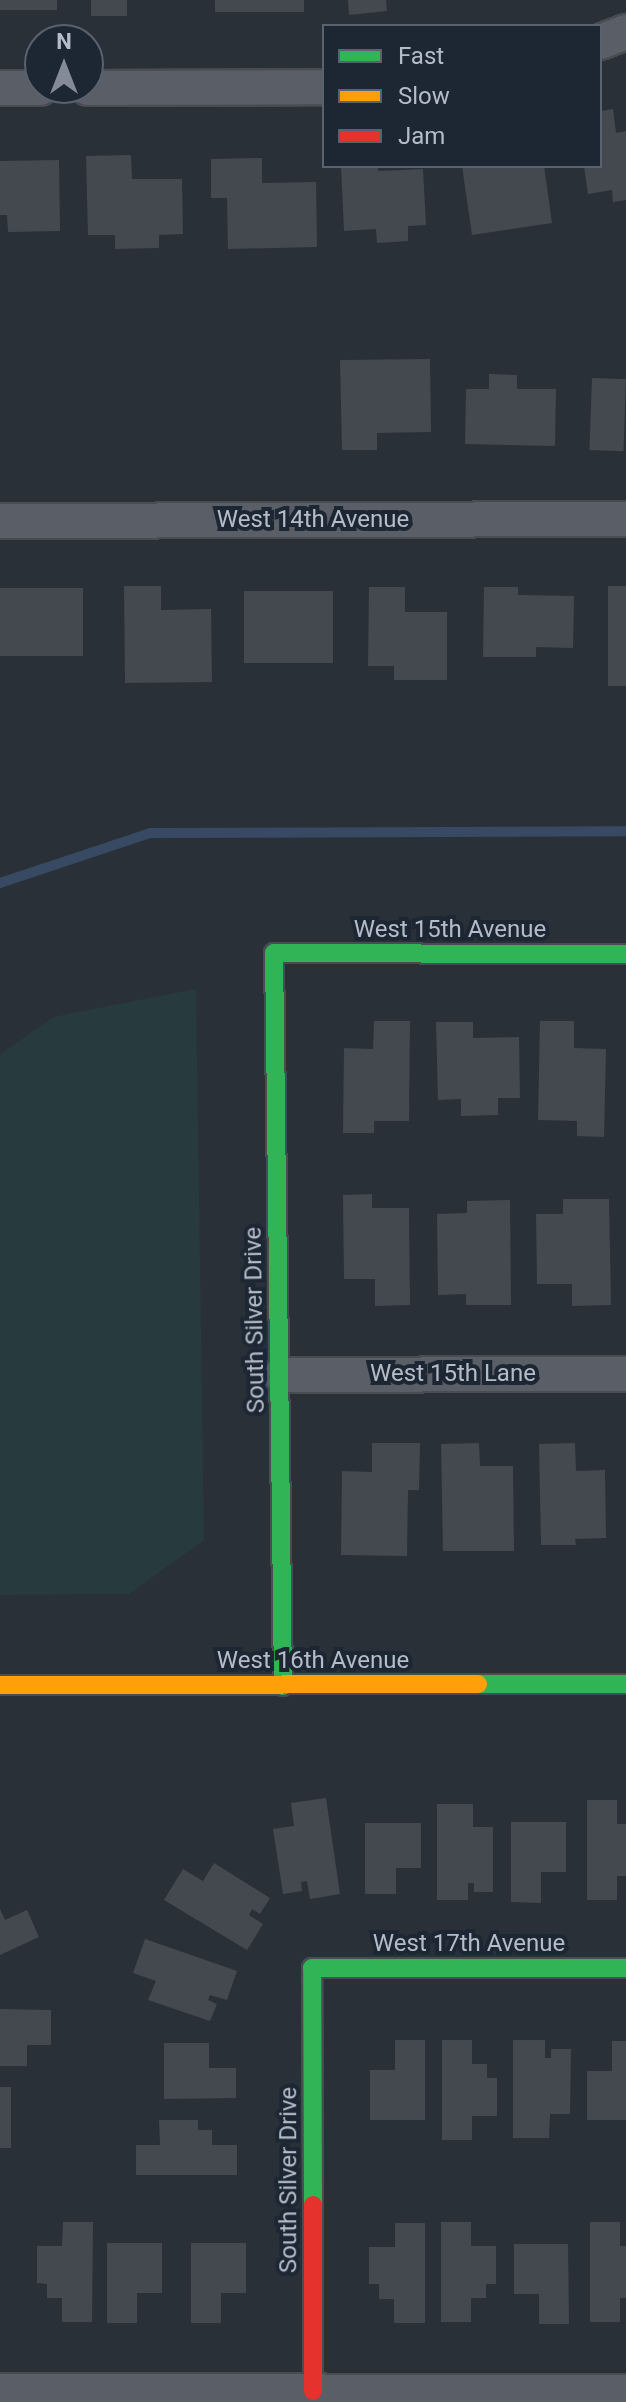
<!DOCTYPE html>
<style>
body{margin:0}
#map{position:relative;width:626px;height:2402px;overflow:hidden;background:#2a3038;font-family:Roboto,sans-serif}
div>[style]{position:absolute}
[style*='--x']{left:calc(var(--x)*1px);top:calc(var(--y)*1px);width:calc(var(--w)*1px);rotate:calc(var(--a)*1deg)}
.green>*{inset:0;background:#273a3e}
.stream>*{height:10px;margin:-5px;padding:0 5px;transform-origin:5px;border-radius:5px;background:#384963}
.building>*{inset:0;background:#444950;transform-origin:0 0}
.roads{filter:drop-shadow(2px 0 #484c53) drop-shadow(-2px 0 #484c53) drop-shadow(0 2px #484c53) drop-shadow(0 -2px #484c53)}
.street>*{height:34px;margin:-17px;padding:0 17px;transform-origin:17px;border-radius:17px;background:#5a5e66}
.fast>*{height:18px;margin:-9px;padding:0 9px;transform-origin:9px;border-radius:9px;background:#30b455}
.slow>*{height:18px;margin:-9px;padding:0 9px;transform-origin:9px;border-radius:9px;background:#ff9f0a}
.jam>*{height:18px;margin:-9px;padding:0 9px;transform-origin:9px;border-radius:9px;background:#e5322d}
span{translate:-50% -50%;white-space:nowrap;text-align:center;line-height:1.15;-webkit-text-stroke:8px #1d2633;paint-order:stroke}
.street-label{font-size:24px;color:#b4bcc9}
.legend{position:absolute;left:322px;top:24px;width:280px;height:144px;box-sizing:border-box;background:#1d2633;border:2px solid #59626f;margin:0;padding:10px 14px;list-style:none;font-size:24px;color:#b4bcc9}
.legend li{display:flex;align-items:center;gap:16px;height:40px}
.legend b{width:40px;border:2px solid #59626f}
.north{position:absolute;left:24px;top:24px;width:80px;height:80px;box-sizing:border-box;background:#1d2633;border:2px solid #59626f;border-radius:50%;rotate:0deg;font-size:22px;font-weight:700;line-height:32px;text-align:center;color:#b4bcc9}
.north::after{content:'';display:block;margin:auto;width:28px;height:36px;background:#848b96;clip-path:polygon(50% 0,100% 100%,50% 72%,0 100%)}
</style>
<div id="map">
<div class="green">
<i style="clip-path:polygon(196px 989px,204px 1540px,129px 1594px,0 1595px,0 1055px,53px 1017px)"></i>
</div>
<div class="stream">
<i style="--x:0;--y:883;--w:158;--a:-18.4"></i>
<i style="--x:150;--y:833;--w:476;--a:-0.2"></i>
</div>
<div class="building">
<i style="left:0;top:0;width:57px;height:10px"></i>
<i style="left:91px;top:0;width:36px;height:16px"></i>
<i style="left:215px;top:0;width:89px;height:12px"></i>
<i style="clip-path:polygon(348px 0,386px 0,387px 11px,349px 15px)"></i>
<i style="clip-path:polygon(613px 109px,616px 133px,626px 131px,626px 200px,613px 202px,612px 190px,588px 194px,584px 166px,600px 166px,600px 111px)"></i>
<i style="clip-path:polygon(131px 155px,132px 179px,182px 179px,183px 234px,159px 235px,159px 248px,115px 249px,115px 235px,88px 235px,86px 156px)"></i>
<i style="clip-path:polygon(262px 158px,262px 183px,316px 182px,317px 247px,228px 249px,227px 198px,211px 198px,211px 159px)"></i>
<i style="clip-path:polygon(59px 160px,60px 231px,8px 232px,7px 215px,0 215px,0 161px)"></i>
<i style="clip-path:polygon(341px 166px,378px 166px,378px 171px,423px 169px,426px 225px,408px 226px,408px 241px,377px 243px,376px 229px,344px 231px)"></i>
<i style="clip-path:polygon(462px 166px,544px 166px,552px 223px,472px 235px)"></i>
<i style="clip-path:polygon(430px 359px,431px 432px,377px 433px,377px 450px,342px 450px,340px 360px)"></i>
<i style="clip-path:polygon(489px 374px,517px 375px,517px 389px,556px 389px,555px 446px,465px 444px,466px 389px,489px 389px)"></i>
<i style="left:592px;top:378px;width:34px;height:72px;rotate:2deg"></i>
<i style="clip-path:polygon(124px 586px,161px 586px,161px 610px,211px 609px,212px 682px,125px 683px)"></i>
<i style="left:626px;top:586px;width:100px;height:18px;rotate:90deg"></i>
<i style="clip-path:polygon(369px 587px,405px 587px,405px 612px,447px 612px,447px 680px,394px 680px,394px 666px,368px 666px)"></i>
<i style="clip-path:polygon(484px 587px,518px 587px,518px 595px,574px 596px,573px 648px,536px 647px,536px 657px,483px 657px)"></i>
<i style="left:0;top:588px;width:83px;height:68px"></i>
<i style="left:244px;top:591px;width:89px;height:72px"></i>
<i style="clip-path:polygon(374px 1021px,410px 1021px,409px 1121px,374px 1121px,374px 1133px,343px 1133px,344px 1048px,373px 1049px)"></i>
<i style="clip-path:polygon(540px 1021px,574px 1021px,574px 1048px,606px 1049px,604px 1137px,577px 1136px,577px 1121px,538px 1120px)"></i>
<i style="clip-path:polygon(436px 1022px,473px 1022px,473px 1038px,519px 1037px,520px 1098px,498px 1098px,498px 1115px,461px 1116px,461px 1099px,438px 1100px)"></i>
<i style="clip-path:polygon(372px 1194px,372px 1208px,409px 1208px,410px 1305px,375px 1306px,375px 1279px,344px 1279px,343px 1195px)"></i>
<i style="clip-path:polygon(563px 1199px,609px 1199px,611px 1305px,572px 1306px,572px 1284px,537px 1284px,536px 1214px,563px 1214px)"></i>
<i style="clip-path:polygon(510px 1200px,511px 1305px,466px 1305px,466px 1294px,438px 1295px,437px 1214px,467px 1213px,467px 1201px)"></i>
<i style="clip-path:polygon(372px 1443px,420px 1443px,419px 1490px,408px 1490px,407px 1556px,341px 1555px,342px 1471px,372px 1472px)"></i>
<i style="clip-path:polygon(479px 1443px,480px 1466px,513px 1466px,514px 1551px,443px 1551px,441px 1444px)"></i>
<i style="clip-path:polygon(575px 1443px,576px 1471px,605px 1470px,606px 1538px,575px 1539px,576px 1545px,541px 1545px,539px 1444px)"></i>
<i style="clip-path:polygon(326px 1798px,340px 1894px,310px 1899px,307px 1881px,301px 1882px,302px 1891px,283px 1894px,273px 1829px,294px 1826px,291px 1803px)"></i>
<i style="clip-path:polygon(587px 1800px,617px 1800px,617px 1824px,626px 1824px,626px 1876px,617px 1876px,617px 1900px,587px 1900px)"></i>
<i style="clip-path:polygon(437px 1804px,473px 1804px,473px 1827px,493px 1827px,493px 1892px,474px 1892px,474px 1883px,468px 1883px,468px 1900px,437px 1900px)"></i>
<i style="clip-path:polygon(511px 1822px,566px 1822px,566px 1872px,541px 1872px,541px 1903px,511px 1902px)"></i>
<i style="clip-path:polygon(365px 1823px,421px 1823px,421px 1868px,396px 1868px,396px 1894px,365px 1894px)"></i>
<i style="clip-path:polygon(214px 1863px,270px 1898px,260px 1914px,252px 1909px,249px 1915px,263px 1924px,247px 1950px,164px 1900px,183px 1869px,203px 1881px)"></i>
<i style="clip-path:polygon(0 1909px,5px 1920px,27px 1910px,39px 1937px,0 1955px)"></i>
<i style="clip-path:polygon(145px 1939px,237px 1971px,227px 2000px,210px 1995px,208px 2000px,217px 2004px,210px 2021px,148px 2000px,156px 1981px,133px 1973px)"></i>
<i style="clip-path:polygon(0 2009px,51px 2010px,51px 2045px,27px 2045px,27px 2066px,0 2066px)"></i>
<i style="clip-path:polygon(395px 2040px,425px 2040px,425px 2120px,370px 2120px,370px 2070px,395px 2070px)"></i>
<i style="clip-path:polygon(442px 2040px,472px 2040px,472px 2064px,487px 2064px,487px 2078px,497px 2078px,497px 2116px,472px 2116px,472px 2140px,442px 2140px)"></i>
<i style="clip-path:polygon(513px 2040px,545px 2040px,545px 2058px,551px 2058px,551px 2049px,571px 2049px,570px 2114px,550px 2114px,549px 2138px,513px 2138px)"></i>
<i style="clip-path:polygon(612px 2041px,626px 2041px,626px 2120px,587px 2120px,587px 2071px,612px 2071px)"></i>
<i style="clip-path:polygon(164px 2043px,209px 2043px,209px 2068px,236px 2068px,236px 2098px,164px 2099px)"></i>
<i style="left:0;top:2087px;width:11px;height:61px"></i>
<i style="clip-path:polygon(159px 2120px,198px 2120px,198px 2130px,212px 2130px,212px 2145px,237px 2145px,237px 2175px,136px 2175px,136px 2145px,160px 2145px)"></i>
<i style="clip-path:polygon(63px 2222px,93px 2222px,92px 2322px,62px 2322px,62px 2298px,47px 2298px,47px 2284px,37px 2283px,37px 2246px,62px 2246px)"></i>
<i style="clip-path:polygon(441px 2222px,471px 2222px,471px 2246px,496px 2246px,496px 2284px,486px 2284px,486px 2298px,471px 2298px,471px 2322px,441px 2322px)"></i>
<i style="clip-path:polygon(590px 2222px,620px 2222px,620px 2246px,626px 2246px,626px 2298px,620px 2298px,620px 2322px,590px 2322px)"></i>
<i style="clip-path:polygon(395px 2223px,425px 2223px,425px 2323px,394px 2323px,394px 2299px,379px 2299px,379px 2284px,369px 2284px,369px 2247px,395px 2247px)"></i>
<i style="clip-path:polygon(107px 2243px,162px 2243px,162px 2293px,137px 2293px,137px 2323px,107px 2323px)"></i>
<i style="clip-path:polygon(191px 2243px,246px 2243px,246px 2293px,221px 2293px,221px 2323px,191px 2323px)"></i>
<i style="clip-path:polygon(514px 2244px,568px 2244px,569px 2324px,539px 2324px,539px 2294px,514px 2294px)"></i>
</div>
<div class="roads">
<div class="street">
<i style="--x:600;--y:42;--w:28;--a:-21"></i>
<i style="--x:0;--y:88;--w:40;--a:0"></i>
<i style="--x:88;--y:88;--w:236;--a:-0.2"></i>
<i style="--x:0;--y:521;--w:626;--a:-0.18"></i>
<i style="--x:281;--y:1375;--w:345;--a:-0.2"></i>
<i style="--x:0;--y:2391;--w:626;--a:0.09"></i>
</div>
<div class="fast">
<i style="--x:478;--y:1684;--w:148;--a:0"></i>
<i style="--x:283;--y:1686;--w:733;--a:-90.7"></i>
<i style="--x:274;--y:953;--w:352;--a:0.2"></i>
<i style="--x:313;--y:2205;--w:237;--a:-90.2"></i>
<i style="--x:312;--y:1968;--w:314;--a:0"></i>
</div>
<div class="slow">
<i style="--x:0;--y:1685;--w:478;--a:-0.1"></i>
</div>
<div class="jam">
<i style="--x:313;--y:2205;--w:186;--a:90"></i>
</div>
</div>
<div class="street-label">
<span style="left:313px;top:520px">West 14th Avenue</span>
<span style="left:450px;top:930px">West 15th Avenue</span>
<span style="left:255px;top:1320px;rotate:-91deg">South Silver Drive</span>
<span style="left:453px;top:1374px">West 15th Lane</span>
<span style="left:313px;top:1661px">West 16th Avenue</span>
<span style="left:469px;top:1944px">West 17th Avenue</span>
<span style="left:289px;top:2180px;rotate:-90deg">South Silver Drive</span>
</div>
<ul class="legend">
<li><b style="height:10px;background:#30b455"></b>Fast</li>
<li><b style="height:10px;background:#ff9f0a"></b>Slow</li>
<li><b style="height:10px;background:#e5322d"></b>Jam</li>
</ul>
<div class="north">N</div>
</div>
